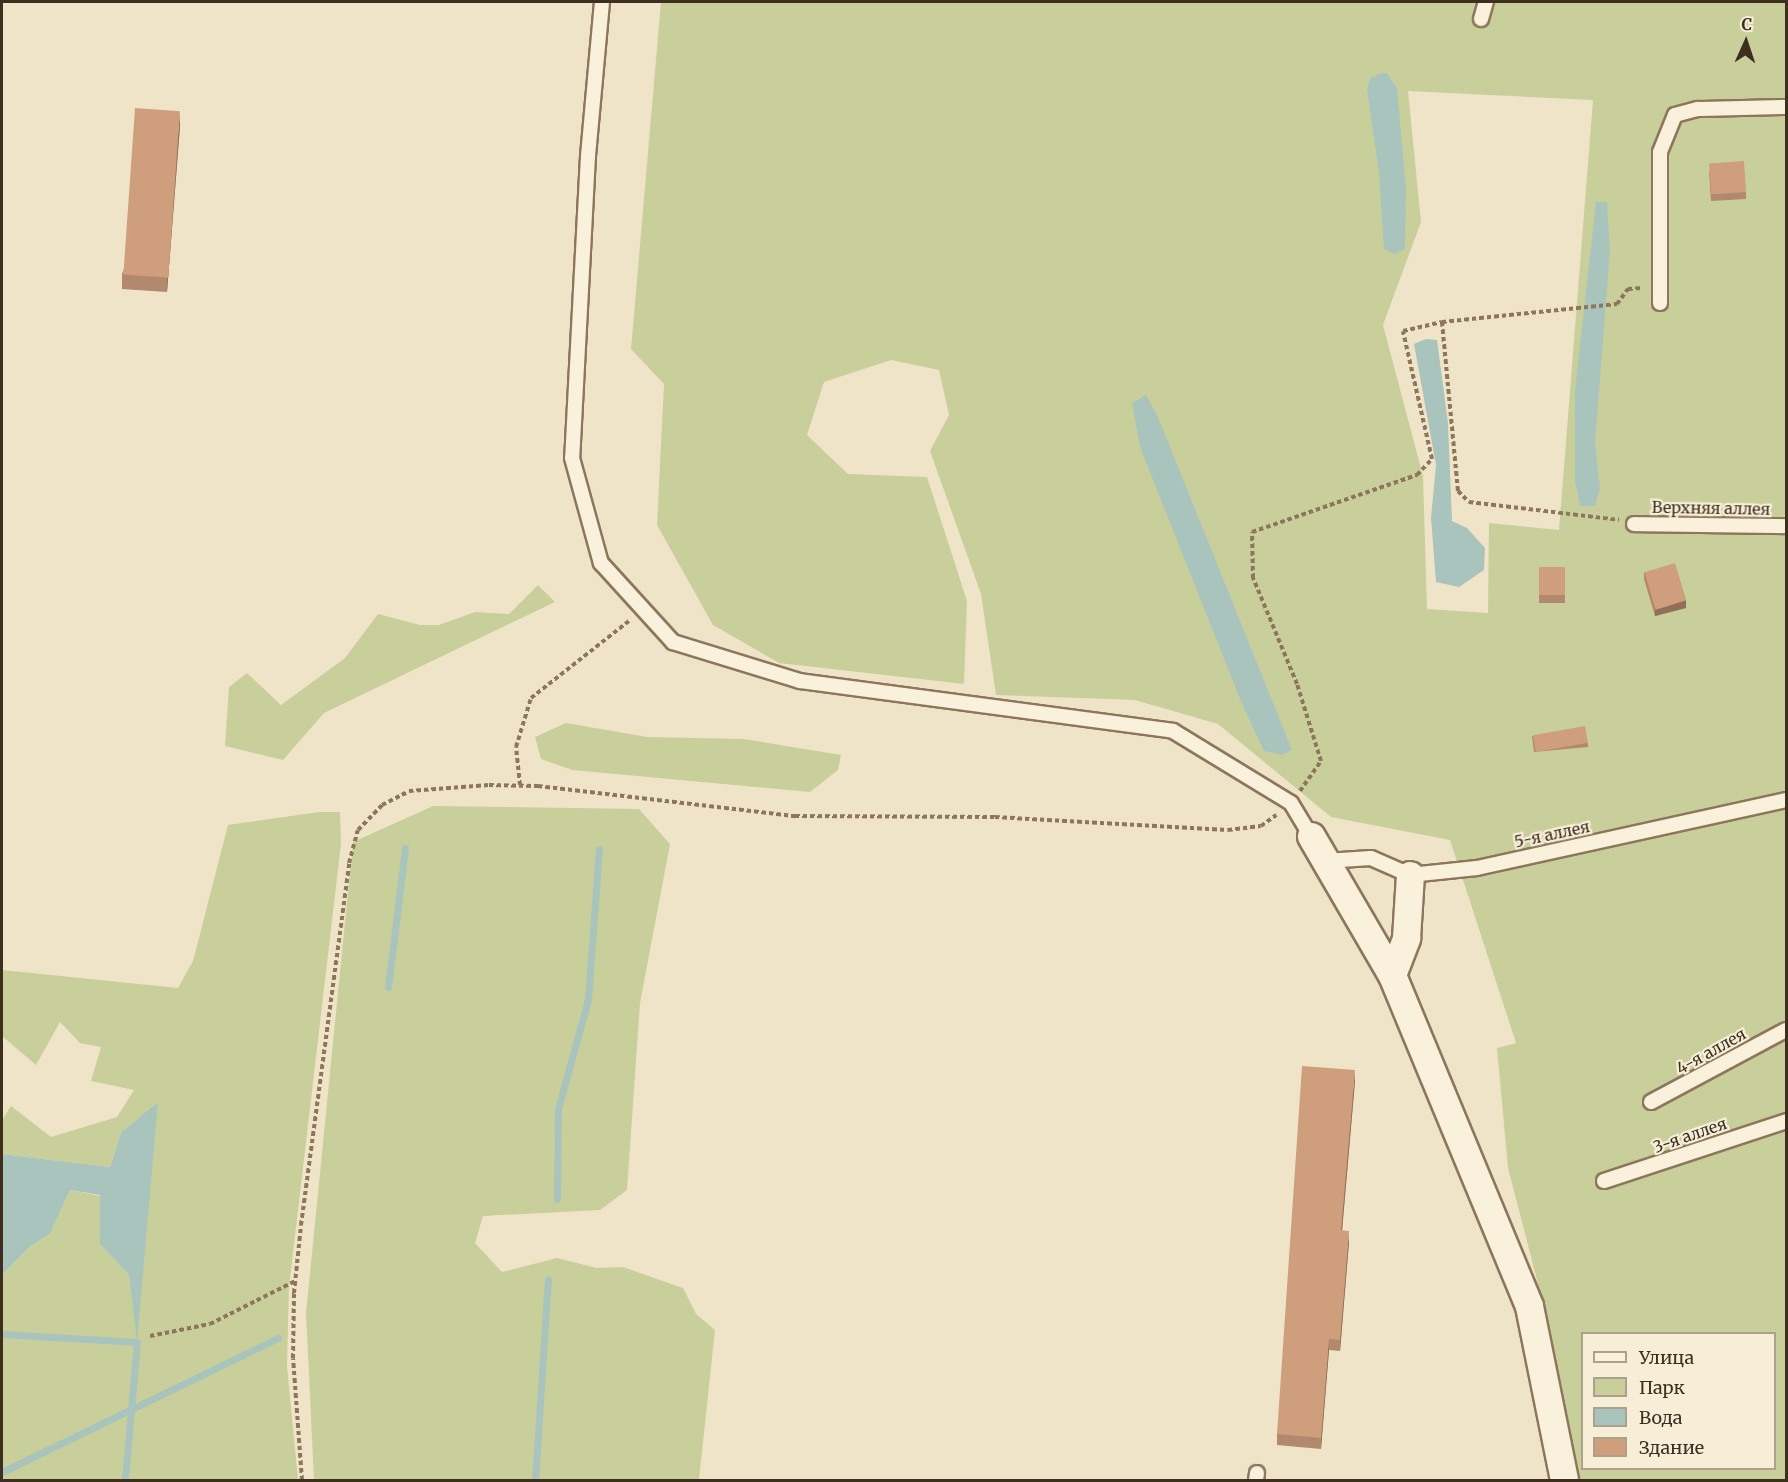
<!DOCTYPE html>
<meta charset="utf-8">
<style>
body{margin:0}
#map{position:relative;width:1788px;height:1482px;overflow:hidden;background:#f0e4c8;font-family:Merriweather,serif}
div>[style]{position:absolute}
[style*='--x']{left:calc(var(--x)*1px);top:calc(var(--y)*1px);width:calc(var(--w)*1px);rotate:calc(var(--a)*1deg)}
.green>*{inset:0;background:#c9cf9b}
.water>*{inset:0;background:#a9c4bc}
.stream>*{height:7px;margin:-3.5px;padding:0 3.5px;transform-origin:3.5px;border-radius:3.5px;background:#a9c4bc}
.path>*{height:4px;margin-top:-2px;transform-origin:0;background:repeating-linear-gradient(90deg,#8d765c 0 4.5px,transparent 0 7.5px)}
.roads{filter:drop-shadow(2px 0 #8d765c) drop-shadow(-2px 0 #8d765c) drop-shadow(0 2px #8d765c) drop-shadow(0 -2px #8d765c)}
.lane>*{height:14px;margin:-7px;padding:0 7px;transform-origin:7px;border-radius:7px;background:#faf1dc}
.street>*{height:27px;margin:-13.5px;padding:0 13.5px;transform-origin:13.5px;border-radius:13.5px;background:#faf1dc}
.wall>*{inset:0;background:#b2896c;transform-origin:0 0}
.shaded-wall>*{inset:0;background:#916f58}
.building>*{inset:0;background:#cf9f7d;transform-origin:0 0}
span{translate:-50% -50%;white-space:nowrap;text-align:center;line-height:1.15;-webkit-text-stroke:4.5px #f7eed8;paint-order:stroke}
.street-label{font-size:16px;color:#3d2e20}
.frame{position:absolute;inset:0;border:3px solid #3d2e20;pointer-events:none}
.legend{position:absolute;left:1581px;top:1332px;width:195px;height:138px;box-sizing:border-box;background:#f7eed8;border:2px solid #ada18e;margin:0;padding:8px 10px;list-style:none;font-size:18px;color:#3d2e20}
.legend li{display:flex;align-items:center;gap:12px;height:30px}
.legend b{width:30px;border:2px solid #ada18e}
.north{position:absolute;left:1716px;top:12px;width:60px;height:60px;-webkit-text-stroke:4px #f7eed8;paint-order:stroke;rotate:3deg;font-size:16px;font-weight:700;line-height:24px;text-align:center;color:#3d2e20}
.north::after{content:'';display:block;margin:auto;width:21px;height:27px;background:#3d2e20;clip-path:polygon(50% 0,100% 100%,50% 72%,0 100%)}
</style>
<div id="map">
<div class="green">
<i style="clip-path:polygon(evenodd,661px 2px,1786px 2px,1786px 1480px,1577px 1480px,1538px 1284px,1508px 1168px,1497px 1048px,1516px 1043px,1450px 840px,1331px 817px,1218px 724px,1135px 700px,996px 695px,981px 594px,930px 451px,949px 415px,939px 370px,891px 360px,824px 382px,807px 435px,848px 474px,927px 477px,967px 601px,964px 684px,779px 663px,713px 625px,657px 525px,664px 384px,631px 349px,661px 2px,1408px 91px,1593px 100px,1559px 530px,1489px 523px,1488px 613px,1427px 609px,1423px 476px,1383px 325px,1421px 222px,1408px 91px,661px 2px,1582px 1334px,1774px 1334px,1774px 1468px,1582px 1468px,1582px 1334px)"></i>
<i style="clip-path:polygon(538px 585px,555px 602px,324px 713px,283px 760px,225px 746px,229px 687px,247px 673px,281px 705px,345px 658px,378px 614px,420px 625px,439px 625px,475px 612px,509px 614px)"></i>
<i style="clip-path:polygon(566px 723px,647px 737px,744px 739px,841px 755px,838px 770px,810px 792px,572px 770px,541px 759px,535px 737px)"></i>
<i style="clip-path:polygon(433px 806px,639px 809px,670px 844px,640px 1003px,627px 1190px,600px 1210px,483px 1216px,475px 1243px,502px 1272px,557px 1258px,597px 1268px,623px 1267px,683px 1288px,696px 1314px,715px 1330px,699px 1480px,314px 1480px,306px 1313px,353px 842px)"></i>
<i style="clip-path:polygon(319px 812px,340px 812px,341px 844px,289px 1287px,287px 1366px,298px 1480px,2px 1480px,2px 1275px,28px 1248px,50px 1234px,70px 1190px,101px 1196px,100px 1244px,129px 1275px,137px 1338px,121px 1133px,110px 1167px,2px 1154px,2px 1120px,11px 1106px,51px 1137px,117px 1117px,134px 1090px,91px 1081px,101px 1047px,80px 1043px,60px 1022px,36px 1065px,2px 1036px,2px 970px,178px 988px,193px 961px,228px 825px)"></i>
</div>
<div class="water">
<i style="clip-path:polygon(1382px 73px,1387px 73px,1397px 88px,1406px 190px,1405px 249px,1395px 254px,1384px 249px,1379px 173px,1367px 89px,1370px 78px)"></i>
<i style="clip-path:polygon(1596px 202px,1607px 202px,1610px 250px,1595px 443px,1600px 488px,1595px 506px,1580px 506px,1575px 480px,1575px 391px)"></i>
<i style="clip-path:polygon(1426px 339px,1437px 340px,1448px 423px,1452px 521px,1467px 528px,1485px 548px,1484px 570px,1459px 587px,1436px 582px,1431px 518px,1436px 465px,1414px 344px)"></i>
<i style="clip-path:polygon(1146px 395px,1158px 417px,1292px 750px,1282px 755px,1264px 751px,1242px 704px,1140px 447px,1132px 403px)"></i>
<i style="clip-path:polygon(158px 1102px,137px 1342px,129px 1275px,100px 1244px,100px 1195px,70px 1190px,50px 1234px,28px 1248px,2px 1275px,2px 1154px,110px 1167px,121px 1133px)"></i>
</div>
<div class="stream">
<i style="--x:388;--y:987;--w:140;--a:-83"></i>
<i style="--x:557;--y:1199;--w:90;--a:-89.4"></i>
<i style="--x:558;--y:1109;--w:114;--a:-74.7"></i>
<i style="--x:588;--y:999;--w:150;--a:-85.8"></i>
<i style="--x:2;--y:1334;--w:135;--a:3.4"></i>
<i style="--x:137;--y:1342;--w:139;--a:95"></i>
<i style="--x:2;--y:1472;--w:307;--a:-25.9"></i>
<i style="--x:535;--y:1480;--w:201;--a:-86.3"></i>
</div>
<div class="path">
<i style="--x:1442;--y:322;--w:170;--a:84.6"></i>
<i style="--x:1458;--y:491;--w:16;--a:45"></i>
<i style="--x:1469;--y:502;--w:151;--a:6.8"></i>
<i style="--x:520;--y:785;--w:38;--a:-96"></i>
<i style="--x:516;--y:747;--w:51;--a:-73"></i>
<i style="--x:531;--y:698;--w:125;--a:-38.2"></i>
<i style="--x:1300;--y:791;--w:37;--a:-55"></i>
<i style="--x:1321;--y:761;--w:81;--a:-107.3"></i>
<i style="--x:1297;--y:684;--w:115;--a:-112.5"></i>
<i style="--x:1253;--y:578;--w:46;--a:-91.2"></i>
<i style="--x:1252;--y:532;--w:175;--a:-19.1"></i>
<i style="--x:1417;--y:475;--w:22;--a:-47"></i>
<i style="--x:1432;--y:459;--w:131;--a:-102.8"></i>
<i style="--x:1403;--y:331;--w:40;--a:-13"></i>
<i style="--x:1442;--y:322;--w:176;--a:-5.9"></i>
<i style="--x:1617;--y:304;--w:19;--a:-54"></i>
<i style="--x:1628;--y:289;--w:14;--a:-4"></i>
<i style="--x:150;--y:1336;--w:61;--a:-11.3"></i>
<i style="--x:210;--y:1324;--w:95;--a:-26.8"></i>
<i style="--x:302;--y:1480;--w:122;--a:-94.2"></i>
<i style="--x:293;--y:1358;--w:65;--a:-89.1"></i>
<i style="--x:294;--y:1293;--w:68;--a:-84.1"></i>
<i style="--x:301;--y:1225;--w:365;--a:-82.4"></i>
<i style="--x:349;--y:863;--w:34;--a:-75"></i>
<i style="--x:358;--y:830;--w:35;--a:-46"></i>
<i style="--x:382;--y:805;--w:30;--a:-27"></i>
<i style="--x:409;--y:791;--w:80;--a:-4.3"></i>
<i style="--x:489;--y:785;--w:49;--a:1.2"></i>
<i style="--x:538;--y:786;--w:259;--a:6.7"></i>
<i style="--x:795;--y:816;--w:200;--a:0.3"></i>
<i style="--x:995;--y:817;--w:233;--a:3.2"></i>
<i style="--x:1228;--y:830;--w:33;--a:-7"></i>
<i style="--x:1261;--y:826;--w:19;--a:-36"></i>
</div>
<div class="roads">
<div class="lane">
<i style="--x:602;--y:2;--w:155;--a:95.2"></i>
<i style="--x:588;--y:156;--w:302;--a:93"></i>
<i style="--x:572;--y:458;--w:109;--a:74.6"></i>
<i style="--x:601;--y:563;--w:107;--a:47.7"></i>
<i style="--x:673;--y:642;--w:133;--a:17.1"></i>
<i style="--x:800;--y:681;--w:376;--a:7.6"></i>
<i style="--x:1173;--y:731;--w:138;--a:31.4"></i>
<i style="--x:1291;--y:803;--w:39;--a:59"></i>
<i style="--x:1481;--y:19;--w:18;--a:-74"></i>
<i style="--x:1660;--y:303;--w:151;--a:-90"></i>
<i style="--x:1660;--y:152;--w:40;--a:-68"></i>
<i style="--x:1675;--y:115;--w:24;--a:-15"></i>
<i style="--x:1698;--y:109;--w:88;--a:-1.3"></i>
<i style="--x:1634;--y:524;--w:152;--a:0.8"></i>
<i style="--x:1325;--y:861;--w:46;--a:-3.7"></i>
<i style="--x:1371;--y:858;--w:43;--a:23.6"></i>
<i style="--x:1410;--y:875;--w:67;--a:-6"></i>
<i style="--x:1477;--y:868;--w:316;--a:-12.4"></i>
<i style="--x:1651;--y:1102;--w:153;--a:-28.1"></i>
<i style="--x:1604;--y:1181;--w:192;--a:-18.2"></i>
<i style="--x:1256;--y:1480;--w:7;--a:-82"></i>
</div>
<div class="street">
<i style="--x:1311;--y:836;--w:161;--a:59.8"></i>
<i style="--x:1392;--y:975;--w:358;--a:67.5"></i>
<i style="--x:1529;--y:1306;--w:177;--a:78.6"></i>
<i style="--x:1392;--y:975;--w:40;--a:-69"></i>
<i style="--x:1406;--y:938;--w:63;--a:-86.4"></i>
</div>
</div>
<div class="wall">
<i style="clip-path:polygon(180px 126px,167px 292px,122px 289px,122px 274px)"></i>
<i style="clip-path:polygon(1709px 171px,1746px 192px,1746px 199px,1711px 201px)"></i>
<i style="left:1539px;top:567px;width:26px;height:36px"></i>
<i style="clip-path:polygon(1644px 572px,1686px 608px,1655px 616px,1644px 579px)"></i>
<i style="clip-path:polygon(1532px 736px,1588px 743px,1588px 747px,1534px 752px)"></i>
<i style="clip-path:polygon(1355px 1081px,1342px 1231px,1349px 1242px,1340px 1351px,1329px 1350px,1321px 1449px,1277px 1445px,1277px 1434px)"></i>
</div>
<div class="shaded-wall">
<i style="clip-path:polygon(180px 111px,180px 126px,167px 292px,167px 278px)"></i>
<i style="clip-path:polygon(1686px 600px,1686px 608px,1655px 616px,1655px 609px)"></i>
<i style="clip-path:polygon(1355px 1070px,1355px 1081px,1341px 1242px,1341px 1230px)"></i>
<i style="clip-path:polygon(1349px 1231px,1349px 1242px,1340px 1351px,1340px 1340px)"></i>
<i style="clip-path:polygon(1329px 1339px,1329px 1350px,1321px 1449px,1321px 1438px)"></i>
</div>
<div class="building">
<i style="left:135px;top:108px;width:45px;height:167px;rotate:4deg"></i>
<i style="left:1744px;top:161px;width:31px;height:35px;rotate:86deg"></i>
<i style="left:1675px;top:563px;width:39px;height:32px;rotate:73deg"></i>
<i style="left:1539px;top:567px;width:26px;height:28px"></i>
<i style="left:1585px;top:726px;width:17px;height:53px;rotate:80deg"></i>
<i style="clip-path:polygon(1302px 1066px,1355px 1070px,1341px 1230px,1349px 1231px,1340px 1340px,1329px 1339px,1321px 1438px,1277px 1434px)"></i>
</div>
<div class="street-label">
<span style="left:1711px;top:508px;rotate:1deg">Верхняя аллея</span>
<span style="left:1552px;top:834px;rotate:-12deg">5-я аллея</span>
<span style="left:1711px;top:1051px;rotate:-29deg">4-я аллея</span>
<span style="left:1690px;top:1135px;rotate:-19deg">3-я аллея</span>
</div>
<div class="frame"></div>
<ul class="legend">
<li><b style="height:8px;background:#faf1dc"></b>Улица</li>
<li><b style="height:16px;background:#c9cf9b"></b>Парк</li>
<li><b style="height:16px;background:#a9c4bc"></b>Вода</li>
<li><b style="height:16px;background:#cf9f7d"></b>Здание</li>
</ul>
<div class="north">С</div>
</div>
